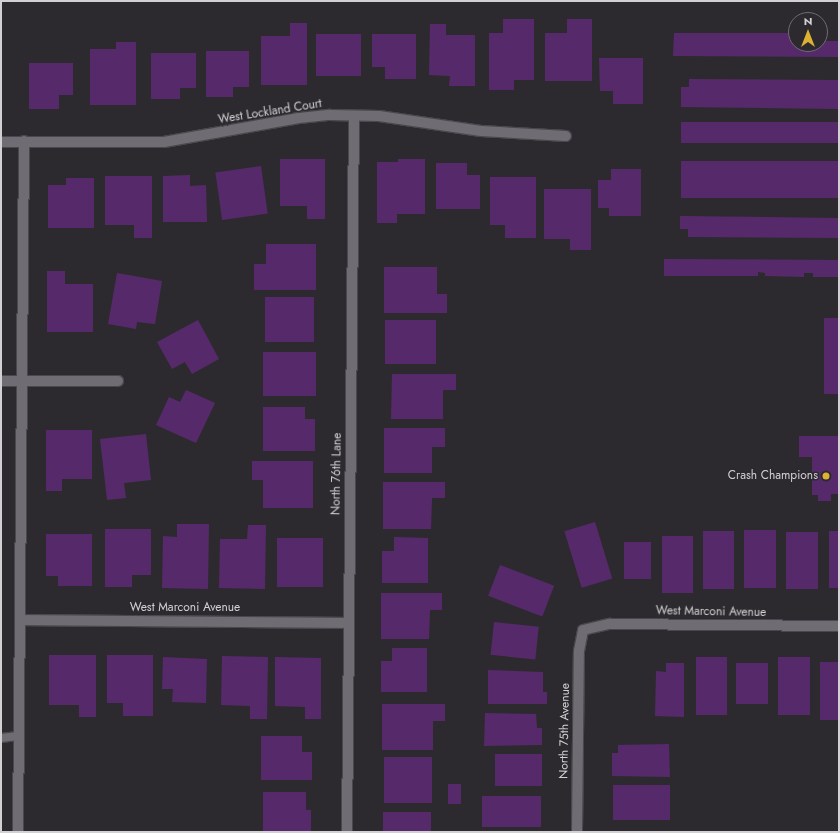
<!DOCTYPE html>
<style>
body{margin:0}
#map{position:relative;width:840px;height:833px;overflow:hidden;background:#2d2a2f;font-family:Jost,sans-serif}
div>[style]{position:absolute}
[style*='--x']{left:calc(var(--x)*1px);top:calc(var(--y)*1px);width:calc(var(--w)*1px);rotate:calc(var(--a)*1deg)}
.building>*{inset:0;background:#562a6a;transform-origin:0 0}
.roads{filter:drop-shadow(1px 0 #4b474c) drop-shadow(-1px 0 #4b474c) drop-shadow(0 1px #4b474c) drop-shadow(0 -1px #4b474c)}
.service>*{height:8px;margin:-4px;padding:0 4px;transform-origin:4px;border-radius:4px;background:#706c73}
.minor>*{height:10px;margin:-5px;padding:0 5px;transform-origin:5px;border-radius:5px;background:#706c73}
.dots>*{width:11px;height:11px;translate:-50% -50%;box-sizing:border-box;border:2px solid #2d2a2f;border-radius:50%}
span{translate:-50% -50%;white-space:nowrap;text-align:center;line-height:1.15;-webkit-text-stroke:3px #2d2a2f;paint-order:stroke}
.street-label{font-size:12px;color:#d3d0d4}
.poi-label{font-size:12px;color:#d3d0d4}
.right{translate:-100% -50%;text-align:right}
.frame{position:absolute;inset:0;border:2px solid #d3d0d4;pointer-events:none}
.north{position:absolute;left:788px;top:12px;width:40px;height:40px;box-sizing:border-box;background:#2d2a2f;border:1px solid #6f6c71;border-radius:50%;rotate:0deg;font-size:11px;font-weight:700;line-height:16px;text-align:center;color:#d3d0d4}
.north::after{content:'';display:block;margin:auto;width:14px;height:18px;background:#ddb133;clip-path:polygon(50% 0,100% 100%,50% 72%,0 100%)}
</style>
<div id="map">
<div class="building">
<i style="clip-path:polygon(503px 19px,534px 19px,534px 80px,514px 80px,514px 90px,489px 90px,489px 33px,503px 33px)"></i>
<i style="clip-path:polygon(567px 19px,592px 19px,592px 81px,545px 81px,545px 33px,567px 33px)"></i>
<i style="clip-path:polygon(290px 23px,307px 23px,307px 85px,261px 85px,261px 36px,290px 36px)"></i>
<i style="clip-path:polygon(430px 24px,446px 24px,446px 35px,475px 35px,475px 86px,449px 86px,450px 76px,429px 75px)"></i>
<i style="clip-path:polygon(674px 33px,796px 33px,796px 44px,820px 44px,820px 37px,823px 37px,823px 41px,839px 41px,839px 57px,673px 56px)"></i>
<i style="left:316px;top:34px;width:45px;height:42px"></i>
<i style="clip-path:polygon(372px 34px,416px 34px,416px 79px,385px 79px,385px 67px,372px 67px)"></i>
<i style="clip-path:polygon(116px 42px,136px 42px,136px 105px,90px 105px,90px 49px,116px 49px)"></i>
<i style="clip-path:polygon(206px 51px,249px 51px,249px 87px,233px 87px,233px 97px,206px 97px)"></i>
<i style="clip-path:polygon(151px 53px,196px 53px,196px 88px,180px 88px,180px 99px,151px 99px)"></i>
<i style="clip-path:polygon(599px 58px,643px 58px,643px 104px,613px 104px,613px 91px,600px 91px)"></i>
<i style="clip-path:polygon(29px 63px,73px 63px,73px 95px,59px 95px,59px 109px,29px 109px)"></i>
<i style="clip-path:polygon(689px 79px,839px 80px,839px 109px,681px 107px,681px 87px,689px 87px)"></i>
<i style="left:681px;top:122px;width:158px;height:21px"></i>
<i style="clip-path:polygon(280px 159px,325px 159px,325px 219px,307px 219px,307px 206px,280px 206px)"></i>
<i style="clip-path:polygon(398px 159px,425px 159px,425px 214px,397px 214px,397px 223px,377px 223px,377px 162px,398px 162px)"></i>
<i style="left:681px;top:161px;width:158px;height:37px"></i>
<i style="clip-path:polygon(436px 163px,467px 163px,467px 175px,480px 175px,480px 209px,436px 209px)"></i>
<i style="left:261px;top:166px;width:48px;height:46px;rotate:82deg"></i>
<i style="clip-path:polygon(611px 169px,641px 169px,641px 216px,609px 216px,609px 208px,598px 208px,598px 180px,611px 180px)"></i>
<i style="clip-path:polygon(190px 175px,190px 186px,206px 185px,207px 222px,163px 222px,163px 176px)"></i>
<i style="clip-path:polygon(105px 176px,152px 176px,152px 238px,134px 238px,134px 225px,105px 225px)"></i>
<i style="clip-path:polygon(490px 177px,536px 177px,536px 238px,505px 238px,505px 225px,490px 225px)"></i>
<i style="clip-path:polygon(66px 178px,94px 178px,94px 228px,48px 228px,48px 185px,66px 185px)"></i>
<i style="clip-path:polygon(544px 189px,591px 189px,591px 250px,570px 250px,570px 239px,544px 239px)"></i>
<i style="clip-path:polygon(680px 216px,839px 218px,839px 238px,688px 237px,688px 229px,680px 229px)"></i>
<i style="clip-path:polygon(266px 244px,316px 244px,316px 290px,254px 290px,254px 264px,266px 264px)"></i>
<i style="clip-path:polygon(664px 259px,839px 260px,839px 277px,813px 277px,813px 273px,804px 273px,804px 277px,765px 276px,765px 273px,758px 272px,758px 276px,664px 276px)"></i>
<i style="clip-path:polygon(384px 267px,437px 267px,437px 294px,447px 294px,447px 313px,384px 313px)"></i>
<i style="clip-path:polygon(47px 271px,65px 271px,65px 284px,93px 284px,93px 332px,47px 332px)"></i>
<i style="clip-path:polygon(117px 273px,162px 281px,155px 324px,137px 322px,136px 329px,108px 324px)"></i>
<i style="left:265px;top:297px;width:49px;height:45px"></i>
<i style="left:824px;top:318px;width:15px;height:76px"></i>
<i style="clip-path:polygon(198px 320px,219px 359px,192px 374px,185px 362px,172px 369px,157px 342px)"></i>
<i style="left:385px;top:320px;width:51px;height:44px"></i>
<i style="left:263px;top:352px;width:53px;height:44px"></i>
<i style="clip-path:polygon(392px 374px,456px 374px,456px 390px,443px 390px,443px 419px,391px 419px)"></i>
<i style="clip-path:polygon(186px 390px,215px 403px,196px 443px,156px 425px,169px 397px,180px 402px)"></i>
<i style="clip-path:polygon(263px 407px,305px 407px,305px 419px,315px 419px,315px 451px,263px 451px)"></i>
<i style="clip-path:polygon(384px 428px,445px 428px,445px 447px,432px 447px,432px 473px,384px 473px)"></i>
<i style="clip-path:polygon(46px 430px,92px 430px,92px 479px,62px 479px,62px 491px,46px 491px)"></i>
<i style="clip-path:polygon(146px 434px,151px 480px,124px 483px,126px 498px,107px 500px,100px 439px)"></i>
<i style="clip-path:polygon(799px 436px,839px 436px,839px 494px,831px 494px,831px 501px,818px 501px,818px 495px,812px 495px,812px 457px,799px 457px)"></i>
<i style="clip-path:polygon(252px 461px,313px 461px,313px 508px,263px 508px,263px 480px,252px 480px)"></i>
<i style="clip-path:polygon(383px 482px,445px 482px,445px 498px,432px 498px,431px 529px,383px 529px)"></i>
<i style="left:595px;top:522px;width:59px;height:32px;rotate:73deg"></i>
<i style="clip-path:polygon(177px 524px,209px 524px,208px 589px,162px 588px,163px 536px,177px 537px)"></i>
<i style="clip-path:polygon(248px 525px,266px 525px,265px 589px,219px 588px,220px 539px,247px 539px)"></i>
<i style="clip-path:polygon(105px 529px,151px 529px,151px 575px,132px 575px,132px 587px,105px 587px)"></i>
<i style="left:744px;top:530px;width:32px;height:58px"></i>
<i style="left:703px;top:531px;width:31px;height:58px"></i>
<i style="left:829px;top:531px;width:10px;height:57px"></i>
<i style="left:786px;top:532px;width:32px;height:57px"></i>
<i style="clip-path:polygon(46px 534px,92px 534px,92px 586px,58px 586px,58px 576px,46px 576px)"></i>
<i style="left:662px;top:536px;width:31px;height:57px"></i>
<i style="clip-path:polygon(394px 537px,428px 538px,428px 583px,382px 583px,382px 551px,394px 551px)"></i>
<i style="left:277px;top:538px;width:46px;height:49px"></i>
<i style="left:624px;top:542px;width:27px;height:37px"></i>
<i style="left:500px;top:565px;width:58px;height:33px;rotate:21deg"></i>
<i style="clip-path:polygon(381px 593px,442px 593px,442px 610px,430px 610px,429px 639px,381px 639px)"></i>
<i style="left:494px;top:622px;width:45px;height:33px;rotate:6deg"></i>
<i style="clip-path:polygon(392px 648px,427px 648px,427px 692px,381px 692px,381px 661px,392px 661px)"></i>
<i style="clip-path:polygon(49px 655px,96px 655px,96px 717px,79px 717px,79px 705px,49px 705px)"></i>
<i style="clip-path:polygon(107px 655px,153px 655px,153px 716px,123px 716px,123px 703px,107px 703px)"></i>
<i style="clip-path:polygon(222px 656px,268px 657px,267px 719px,250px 719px,250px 706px,221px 705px)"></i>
<i style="clip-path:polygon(163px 657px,207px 659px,206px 703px,172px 702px,173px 689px,162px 689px)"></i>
<i style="clip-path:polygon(275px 657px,321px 658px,321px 719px,305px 719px,305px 707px,275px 706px)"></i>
<i style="left:696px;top:657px;width:31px;height:58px"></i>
<i style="left:778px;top:657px;width:32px;height:58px"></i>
<i style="left:820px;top:662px;width:19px;height:58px"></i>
<i style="clip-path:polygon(666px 663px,684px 663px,684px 717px,655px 716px,656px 671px,666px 672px)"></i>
<i style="left:736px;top:663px;width:32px;height:41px"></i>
<i style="clip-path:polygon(488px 670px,543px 672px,543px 692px,547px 692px,547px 704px,488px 704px)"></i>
<i style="clip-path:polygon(382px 704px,445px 704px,445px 721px,433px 721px,433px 750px,382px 750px)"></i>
<i style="clip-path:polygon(485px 713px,536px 714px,537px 728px,542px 728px,542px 745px,484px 746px)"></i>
<i style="clip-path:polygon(261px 736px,302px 736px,302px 752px,312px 752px,312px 780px,261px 780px)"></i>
<i style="clip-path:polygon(669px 744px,670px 777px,612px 776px,612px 753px,618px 753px,618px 745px)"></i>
<i style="left:495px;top:754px;width:47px;height:32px"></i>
<i style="left:384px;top:757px;width:48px;height:46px"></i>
<i style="left:448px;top:784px;width:13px;height:20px"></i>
<i style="left:613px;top:785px;width:57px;height:35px"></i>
<i style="clip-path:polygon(263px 792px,306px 792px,306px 810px,311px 810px,311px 832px,263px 832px)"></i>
<i style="left:482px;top:796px;width:59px;height:31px"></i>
<i style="left:383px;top:812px;width:48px;height:20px"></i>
</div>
<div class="roads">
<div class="service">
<i style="--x:1;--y:738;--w:17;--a:-7"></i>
</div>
<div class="minor">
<i style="--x:1;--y:142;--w:163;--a:0"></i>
<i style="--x:164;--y:142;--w:137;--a:-10.1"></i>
<i style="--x:299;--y:118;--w:31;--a:-6"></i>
<i style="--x:330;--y:115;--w:49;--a:1.2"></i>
<i style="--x:379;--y:116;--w:103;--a:8.4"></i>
<i style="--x:481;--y:131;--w:85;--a:3.4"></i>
<i style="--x:1;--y:381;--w:117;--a:0"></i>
<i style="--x:21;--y:620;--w:327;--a:0.5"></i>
<i style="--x:18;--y:832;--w:691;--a:-89.5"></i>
<i style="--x:347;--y:832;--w:716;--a:-89.44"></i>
<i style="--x:577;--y:832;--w:181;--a:-89.4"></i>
<i style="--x:579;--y:651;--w:21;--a:-79"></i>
<i style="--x:583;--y:630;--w:28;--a:-13"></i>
<i style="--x:610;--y:624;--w:229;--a:0.5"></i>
</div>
</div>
<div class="dots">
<i style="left:826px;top:476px;background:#ddb133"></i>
</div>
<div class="street-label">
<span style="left:270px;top:112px;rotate:-9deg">West Lockland Court</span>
<span style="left:337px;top:474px;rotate:-89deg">North 76th Lane</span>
<span style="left:185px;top:608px">West Marconi Avenue</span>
<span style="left:711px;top:612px;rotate:1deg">West Marconi Avenue</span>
<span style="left:565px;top:731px;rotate:-89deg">North 75th Avenue</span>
</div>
<div class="poi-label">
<span class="right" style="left:818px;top:476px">Crash Champions</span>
</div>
<div class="frame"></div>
<div class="north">N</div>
</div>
